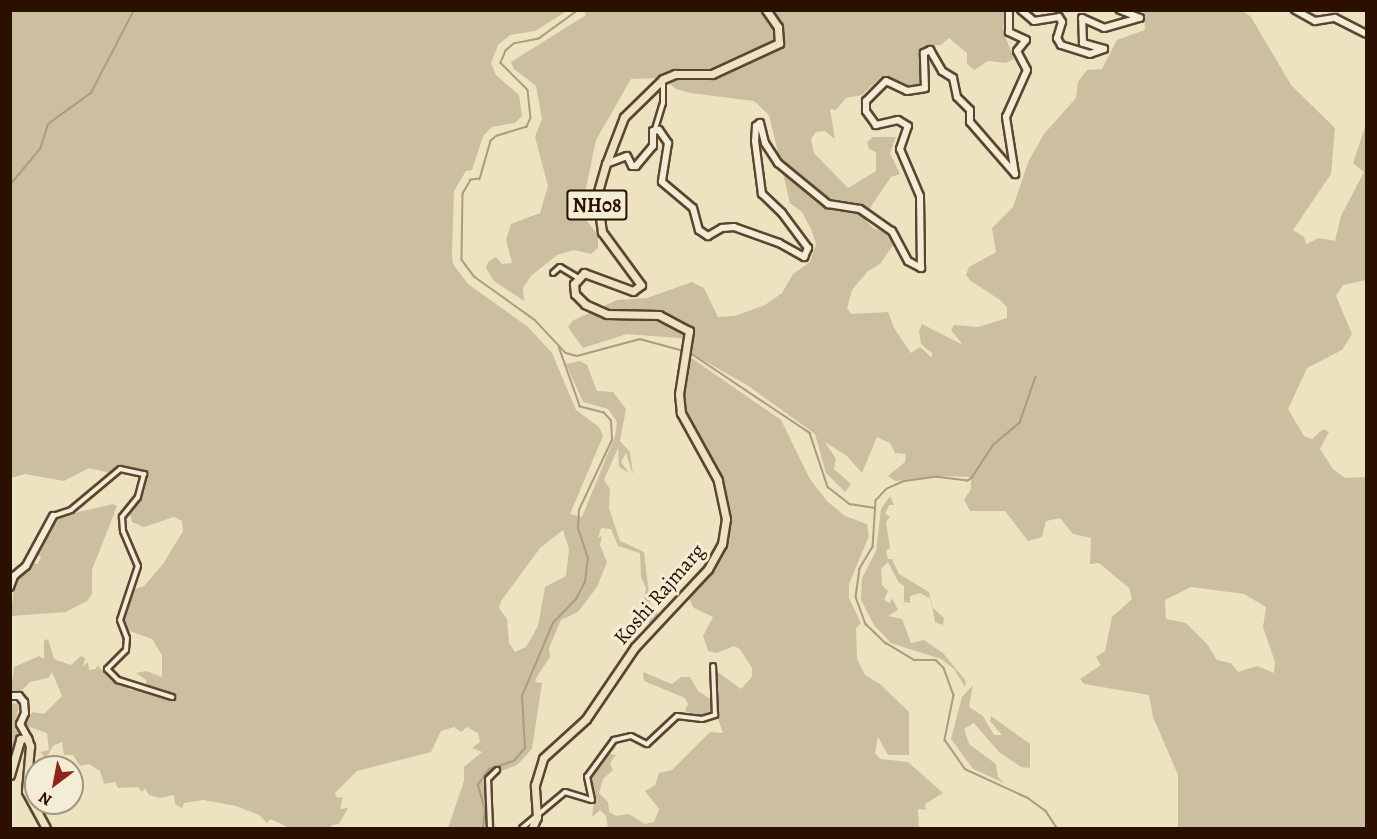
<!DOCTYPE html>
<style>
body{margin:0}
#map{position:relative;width:1377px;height:839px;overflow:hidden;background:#ede3c0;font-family:Alegreya,serif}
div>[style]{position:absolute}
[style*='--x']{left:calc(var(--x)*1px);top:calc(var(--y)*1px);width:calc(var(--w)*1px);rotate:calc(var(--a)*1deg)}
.green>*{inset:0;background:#ccbf9f}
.stream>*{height:1.5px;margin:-0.75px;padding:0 0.75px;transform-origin:0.75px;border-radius:0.75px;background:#ab9b7f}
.roads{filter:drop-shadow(2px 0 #5c4530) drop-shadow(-2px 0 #5c4530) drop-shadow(0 2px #5c4530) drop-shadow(0 -2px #5c4530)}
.street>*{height:4px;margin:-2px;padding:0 2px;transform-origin:2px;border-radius:2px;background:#f3edd6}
.secondary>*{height:6px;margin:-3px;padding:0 3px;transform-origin:3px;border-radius:3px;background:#f3edd6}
.primary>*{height:7px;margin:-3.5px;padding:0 3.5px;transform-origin:3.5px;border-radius:3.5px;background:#ede3c0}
span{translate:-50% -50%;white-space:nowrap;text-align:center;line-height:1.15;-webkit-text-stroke:6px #f3edd6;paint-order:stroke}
.shield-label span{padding:2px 4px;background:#f3edd6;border:2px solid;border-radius:4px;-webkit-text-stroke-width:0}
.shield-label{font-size:20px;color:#2b1000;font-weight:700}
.street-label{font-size:21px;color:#2b1000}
.frame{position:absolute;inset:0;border:12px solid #2b1000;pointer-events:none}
.north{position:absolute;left:24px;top:755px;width:60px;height:60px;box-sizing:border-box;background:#f3edd6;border:2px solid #a39580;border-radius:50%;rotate:212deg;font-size:16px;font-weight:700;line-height:24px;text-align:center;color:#2b1000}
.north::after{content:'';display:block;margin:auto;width:21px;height:27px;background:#8f2418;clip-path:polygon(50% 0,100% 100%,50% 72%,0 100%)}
</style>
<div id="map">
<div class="green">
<i style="clip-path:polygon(evenodd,11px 11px,567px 11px,535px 31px,510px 35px,498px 45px,491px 63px,496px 75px,519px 95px,522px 116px,515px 123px,492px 127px,483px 136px,472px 170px,466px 171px,454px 191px,452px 254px,453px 264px,468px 284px,528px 327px,552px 353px,576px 410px,599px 427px,603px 436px,570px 514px,582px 517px,615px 436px,617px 422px,608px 409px,583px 402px,566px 364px,580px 361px,587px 365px,597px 391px,613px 392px,626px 409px,620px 441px,630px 452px,633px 475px,626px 453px,621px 462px,629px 473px,619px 467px,618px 448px,604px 480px,610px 489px,609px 508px,620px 541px,644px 552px,650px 603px,659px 615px,650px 624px,642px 615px,646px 588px,641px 577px,640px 553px,618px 546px,611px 529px,601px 528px,598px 538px,602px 536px,600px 545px,607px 562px,597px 587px,578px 612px,561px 620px,549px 648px,550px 657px,536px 678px,535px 682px,542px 683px,532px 749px,517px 765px,492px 775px,490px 800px,496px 828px,448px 828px,464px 781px,464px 767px,482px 752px,472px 748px,480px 742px,478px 733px,467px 727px,461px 732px,454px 727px,441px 731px,431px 752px,357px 771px,335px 793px,337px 798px,343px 797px,340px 809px,348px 808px,339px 824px,331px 825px,332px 828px,290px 828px,270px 819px,267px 823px,259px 815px,236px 806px,203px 800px,184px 803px,182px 808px,175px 804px,174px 795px,160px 798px,149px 795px,145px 788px,142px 792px,138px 787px,118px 788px,115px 782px,104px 784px,100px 771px,89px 764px,80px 766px,73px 755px,64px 755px,62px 742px,53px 746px,46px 758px,40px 752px,49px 750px,47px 733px,27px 726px,26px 719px,33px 712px,44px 714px,62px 696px,52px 672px,48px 678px,30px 682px,21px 691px,11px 691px,14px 667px,39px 656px,44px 659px,44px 641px,48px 639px,54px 659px,71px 665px,81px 656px,85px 658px,83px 667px,88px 662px,89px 670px,96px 669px,97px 665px,112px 681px,123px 683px,130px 690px,147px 690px,146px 680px,136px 673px,146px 671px,162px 677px,162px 655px,152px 639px,124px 629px,121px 621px,132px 590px,144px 586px,163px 564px,183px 531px,182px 521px,174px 517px,144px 527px,132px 522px,128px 507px,144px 486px,141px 470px,125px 466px,110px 473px,89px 468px,64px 481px,25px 474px,11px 478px,11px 11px,563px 530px,569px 549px,566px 576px,545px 587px,538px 626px,526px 647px,515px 652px,509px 643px,507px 619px,499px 608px,501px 601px,540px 548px,563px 530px)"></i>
<i style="clip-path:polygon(evenodd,584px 11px,1005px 11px,1003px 31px,1014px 59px,1006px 63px,988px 61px,974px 70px,967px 64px,967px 53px,949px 38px,941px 45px,928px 46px,919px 55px,922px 80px,919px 85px,906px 85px,882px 76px,862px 95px,846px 98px,836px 110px,830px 109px,835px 139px,825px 131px,816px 132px,811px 139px,814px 153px,848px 188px,876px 171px,876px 152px,869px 149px,867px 142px,873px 137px,896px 137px,890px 153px,900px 174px,891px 177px,870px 208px,860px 214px,873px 228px,890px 233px,896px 241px,880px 264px,868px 271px,852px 290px,847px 308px,851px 314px,888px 312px,894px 328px,911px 353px,920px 347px,932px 358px,932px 353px,921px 344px,919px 331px,922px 324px,963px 345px,951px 330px,954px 325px,978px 327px,1007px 318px,1007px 307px,1000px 300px,971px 281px,966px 275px,969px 267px,996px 252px,992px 228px,1013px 207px,1029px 160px,1044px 134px,1076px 98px,1078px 82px,1087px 70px,1102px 69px,1117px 40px,1145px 30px,1144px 11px,1243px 11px,1251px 17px,1291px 85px,1335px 128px,1331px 174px,1293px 230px,1304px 237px,1306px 244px,1319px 238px,1335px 241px,1341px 216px,1364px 172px,1353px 163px,1366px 124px,1366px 280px,1343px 285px,1336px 296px,1352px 334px,1342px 350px,1307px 368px,1288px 409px,1304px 436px,1312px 439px,1323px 429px,1329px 432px,1320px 449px,1333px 469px,1345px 478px,1366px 477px,1366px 828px,1178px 828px,1178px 775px,1153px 717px,1149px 695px,1084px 684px,1080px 679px,1101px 665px,1096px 657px,1105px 651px,1112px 617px,1132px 599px,1129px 588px,1099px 563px,1090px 564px,1091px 538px,1073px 534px,1060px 518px,1046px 521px,1042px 537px,1028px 541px,1005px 511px,970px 511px,964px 500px,971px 489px,971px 477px,938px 476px,895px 481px,888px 476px,905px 462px,906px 454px,895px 453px,890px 443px,877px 437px,862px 473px,847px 456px,825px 442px,836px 459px,834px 469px,851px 484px,845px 492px,826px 473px,815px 434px,747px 385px,689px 352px,692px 339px,627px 334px,583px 348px,568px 327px,572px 321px,617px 300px,647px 298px,692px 282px,704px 288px,718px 317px,735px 316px,765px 305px,782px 293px,793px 274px,810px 262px,816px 244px,811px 229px,802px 212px,790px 203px,769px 115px,754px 101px,690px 93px,676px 89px,662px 78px,631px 79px,596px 140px,583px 203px,582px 215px,598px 235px,598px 248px,591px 254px,574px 250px,557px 255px,531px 276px,523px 288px,524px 301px,494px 281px,486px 268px,488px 262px,496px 257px,502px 264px,512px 263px,506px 240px,511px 224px,540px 213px,548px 186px,535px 137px,542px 119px,536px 86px,514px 69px,511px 62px,586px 15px,584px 11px,1191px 587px,1244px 594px,1266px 607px,1263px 627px,1275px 662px,1274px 673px,1257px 666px,1238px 672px,1231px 663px,1217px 660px,1207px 644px,1186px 623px,1166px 619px,1165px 600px,1191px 587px)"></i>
<i style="clip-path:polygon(690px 357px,781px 420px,810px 479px,827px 501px,845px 516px,867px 524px,869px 536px,849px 584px,849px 598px,861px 623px,856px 628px,857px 659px,865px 675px,880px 684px,909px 712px,909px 755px,888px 755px,878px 737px,875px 753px,881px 759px,908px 762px,943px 793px,925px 804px,926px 810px,918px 809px,919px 828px,608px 828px,606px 816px,600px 810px,592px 817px,594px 802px,590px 777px,606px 753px,616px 755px,610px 763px,613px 770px,603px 779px,599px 793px,608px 802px,609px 812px,616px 816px,629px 814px,645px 824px,654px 822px,659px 809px,645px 791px,655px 785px,659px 773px,672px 770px,710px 732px,723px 733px,717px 716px,715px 670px,741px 689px,752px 677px,752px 668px,740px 649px,734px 646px,717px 653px,708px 651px,703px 636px,713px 617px,694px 608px,688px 597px,712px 571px,727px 541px,730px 518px,729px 502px,719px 473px,685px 409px,683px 385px)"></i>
<i style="clip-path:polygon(890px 496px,894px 505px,889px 505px,885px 514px,890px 517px,886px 522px,890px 548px,886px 551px,888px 559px,892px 559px,899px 574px,929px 592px,932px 607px,944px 618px,943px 625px,935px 622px,931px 599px,920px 593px,910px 596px,910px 603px,904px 602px,904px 586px,899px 583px,888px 562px,881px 569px,882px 585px,888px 591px,884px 600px,890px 603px,892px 598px,898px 610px,888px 616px,902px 619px,911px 643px,924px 640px,943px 653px,966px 681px,965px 687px,954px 669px,941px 659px,891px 643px,874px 625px,861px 600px,862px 578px,876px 551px,881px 509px)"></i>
<i style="clip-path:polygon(113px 504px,117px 506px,92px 570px,92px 594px,87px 601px,66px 612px,11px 616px,15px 576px,31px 563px,38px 564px,41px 557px,36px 553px,53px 518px)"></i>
<i style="clip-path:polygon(643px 672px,672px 684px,681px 677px,690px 677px,698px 691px,712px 700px,711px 712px,699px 715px,685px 711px,688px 704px,685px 698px,644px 681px)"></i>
<i style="clip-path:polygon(973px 685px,969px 707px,983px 716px,994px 735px,1002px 735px,990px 721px,991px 716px,1030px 744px,1030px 768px,1021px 767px,999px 752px,974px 723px,964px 729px,969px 744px,996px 764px,998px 777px,1004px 783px,973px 769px,951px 739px,962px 697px)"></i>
<i style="clip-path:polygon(11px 703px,19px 704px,15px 727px,25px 733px,11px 766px)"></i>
</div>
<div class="stream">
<i style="--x:579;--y:10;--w:49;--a:144.1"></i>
<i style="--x:539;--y:39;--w:25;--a:169"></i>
<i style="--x:514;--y:44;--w:11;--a:139"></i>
<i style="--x:506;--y:51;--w:13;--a:113"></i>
<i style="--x:501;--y:63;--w:38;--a:45"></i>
<i style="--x:528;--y:90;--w:28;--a:84"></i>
<i style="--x:531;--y:118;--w:10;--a:114"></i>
<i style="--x:527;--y:127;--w:31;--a:163"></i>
<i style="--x:497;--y:136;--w:8;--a:140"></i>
<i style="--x:491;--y:141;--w:40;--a:106"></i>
<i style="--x:480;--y:179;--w:9;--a:174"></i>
<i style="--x:471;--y:180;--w:16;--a:120"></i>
<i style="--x:463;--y:194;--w:66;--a:90.9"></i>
<i style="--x:462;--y:260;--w:21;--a:53"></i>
<i style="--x:475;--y:277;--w:74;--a:35.6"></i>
<i style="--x:535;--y:320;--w:45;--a:46.8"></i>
<i style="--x:566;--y:353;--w:11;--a:15"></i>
<i style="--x:577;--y:356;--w:65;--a:-15.1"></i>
<i style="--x:640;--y:339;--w:46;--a:15.3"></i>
<i style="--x:10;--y:185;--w:47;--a:-50.2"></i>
<i style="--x:40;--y:149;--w:26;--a:-72"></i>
<i style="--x:48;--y:124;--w:53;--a:-35.8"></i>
<i style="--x:91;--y:93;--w:93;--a:-62.6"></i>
<i style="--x:689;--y:352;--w:146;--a:33.8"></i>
<i style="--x:810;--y:433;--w:57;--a:71.6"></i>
<i style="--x:828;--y:487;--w:28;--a:38"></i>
<i style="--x:850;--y:504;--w:25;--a:9"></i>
<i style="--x:1036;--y:377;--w:49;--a:109.2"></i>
<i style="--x:1020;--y:423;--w:35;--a:140"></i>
<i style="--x:993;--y:446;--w:38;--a:123"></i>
<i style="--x:972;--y:478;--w:5;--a:143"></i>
<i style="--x:968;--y:481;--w:31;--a:-173"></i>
<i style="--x:937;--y:477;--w:34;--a:172"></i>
<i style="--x:903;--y:482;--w:17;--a:156"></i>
<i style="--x:887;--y:489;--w:16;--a:133"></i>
<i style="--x:876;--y:501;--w:46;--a:93.7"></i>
<i style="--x:873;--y:547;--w:26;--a:121"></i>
<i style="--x:860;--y:569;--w:28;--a:98"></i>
<i style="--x:856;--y:597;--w:29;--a:70"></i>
<i style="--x:866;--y:624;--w:28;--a:44"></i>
<i style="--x:886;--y:643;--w:33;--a:31"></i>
<i style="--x:914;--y:660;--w:22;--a:0"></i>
<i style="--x:936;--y:660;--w:11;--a:45"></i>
<i style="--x:944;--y:668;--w:29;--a:70"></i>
<i style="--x:954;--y:695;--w:46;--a:101.3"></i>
<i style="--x:945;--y:740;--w:35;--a:55"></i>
<i style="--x:965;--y:769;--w:69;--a:24.7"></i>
<i style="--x:1028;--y:798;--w:22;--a:36"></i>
<i style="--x:1046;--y:811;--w:20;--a:57"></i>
<i style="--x:483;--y:828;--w:18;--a:-84"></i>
<i style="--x:485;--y:810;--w:26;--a:-106"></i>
<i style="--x:478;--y:785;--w:19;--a:-55"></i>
<i style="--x:489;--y:769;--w:26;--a:-18"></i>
<i style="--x:514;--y:761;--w:17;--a:-50"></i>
<i style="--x:525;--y:748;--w:52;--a:-93.3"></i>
<i style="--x:522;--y:696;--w:79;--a:-67"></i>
<i style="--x:553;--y:623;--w:33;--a:-46"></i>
<i style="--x:576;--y:599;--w:19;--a:-62"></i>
<i style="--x:585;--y:582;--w:23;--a:-83"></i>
<i style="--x:588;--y:559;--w:32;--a:-108"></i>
<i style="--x:578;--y:529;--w:19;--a:-87"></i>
<i style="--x:579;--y:510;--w:77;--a:-64.8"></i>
<i style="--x:612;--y:440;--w:19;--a:-93"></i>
<i style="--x:611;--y:421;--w:11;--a:-131"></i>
<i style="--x:604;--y:413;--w:25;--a:-166"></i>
<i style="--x:580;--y:407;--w:63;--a:-109.6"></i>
</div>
<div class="roads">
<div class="street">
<i style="--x:655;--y:129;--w:27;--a:-73"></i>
<i style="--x:663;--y:103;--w:23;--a:-90"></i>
<i style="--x:553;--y:273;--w:9;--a:-41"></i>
<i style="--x:560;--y:267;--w:21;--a:31"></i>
<i style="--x:53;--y:516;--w:19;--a:-18"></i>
<i style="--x:71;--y:510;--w:64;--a:-39.9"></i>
<i style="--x:120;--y:469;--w:25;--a:12"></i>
<i style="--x:144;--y:474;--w:24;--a:105"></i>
<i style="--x:138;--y:497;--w:26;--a:129"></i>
<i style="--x:122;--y:517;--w:14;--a:86"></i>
<i style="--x:123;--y:531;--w:38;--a:67"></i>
<i style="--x:138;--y:566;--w:57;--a:108.4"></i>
<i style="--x:120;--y:620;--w:19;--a:69"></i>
<i style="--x:127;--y:638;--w:12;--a:95"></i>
<i style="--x:126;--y:650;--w:27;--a:135"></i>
<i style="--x:107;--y:669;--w:16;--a:45"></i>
<i style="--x:118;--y:680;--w:57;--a:17.5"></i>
<i style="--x:490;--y:828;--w:49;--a:-92.3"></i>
<i style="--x:488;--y:779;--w:13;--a:-45"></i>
<i style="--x:522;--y:828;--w:56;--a:-39.9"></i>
<i style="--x:565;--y:792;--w:28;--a:17"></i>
<i style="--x:592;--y:800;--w:24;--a:-102"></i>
<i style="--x:587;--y:777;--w:46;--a:-53.9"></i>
<i style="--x:614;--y:740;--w:17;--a:-13"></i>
<i style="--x:631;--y:736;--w:18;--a:27"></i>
<i style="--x:647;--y:744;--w:41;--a:-43"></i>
<i style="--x:677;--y:716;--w:25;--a:7"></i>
<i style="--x:702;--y:719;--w:14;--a:-17"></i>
<i style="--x:715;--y:715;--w:49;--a:-92.3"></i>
</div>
<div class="secondary">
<i style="--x:1021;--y:10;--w:17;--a:40"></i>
<i style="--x:1034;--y:21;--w:25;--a:-9"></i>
<i style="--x:1059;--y:17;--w:6;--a:59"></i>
<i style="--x:1062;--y:22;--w:17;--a:107"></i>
<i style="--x:1057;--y:38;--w:8;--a:60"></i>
<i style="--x:1061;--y:45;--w:30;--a:17"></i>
<i style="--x:1090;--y:54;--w:15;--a:-20"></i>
<i style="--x:1104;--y:49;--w:22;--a:-164"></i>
<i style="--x:1083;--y:43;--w:25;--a:-92"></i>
<i style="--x:1082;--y:18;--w:24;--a:24"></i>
<i style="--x:1104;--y:28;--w:37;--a:-16"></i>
<i style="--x:1140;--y:18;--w:22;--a:-158"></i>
<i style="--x:1295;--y:10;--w:23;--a:29"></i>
<i style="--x:1315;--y:21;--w:20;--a:-9"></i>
<i style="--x:1335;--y:18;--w:35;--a:27"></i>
<i style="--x:606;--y:164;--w:22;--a:-21"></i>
<i style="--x:627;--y:156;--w:11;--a:63"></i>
<i style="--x:632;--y:166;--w:4;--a:0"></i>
<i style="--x:636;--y:166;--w:26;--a:-50"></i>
<i style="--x:653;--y:146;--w:15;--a:-90"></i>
<i style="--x:653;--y:131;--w:6;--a:-9"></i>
<i style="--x:659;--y:130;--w:16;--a:55"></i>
<i style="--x:668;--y:143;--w:39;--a:99"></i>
<i style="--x:662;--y:182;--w:40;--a:40"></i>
<i style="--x:693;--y:208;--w:23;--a:75"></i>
<i style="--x:699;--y:230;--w:11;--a:34"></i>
<i style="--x:708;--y:236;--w:16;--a:-30"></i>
<i style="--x:722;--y:228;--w:12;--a:-5"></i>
<i style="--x:734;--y:227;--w:48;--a:19.6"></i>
<i style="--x:779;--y:243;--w:29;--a:29"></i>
<i style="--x:804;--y:257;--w:10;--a:-66"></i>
<i style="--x:808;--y:248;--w:44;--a:-126.6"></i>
<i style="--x:782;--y:213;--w:28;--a:-136"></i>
<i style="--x:762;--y:194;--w:53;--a:-97.5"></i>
<i style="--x:755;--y:141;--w:15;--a:-86"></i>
<i style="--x:756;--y:126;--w:5;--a:-37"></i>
<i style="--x:760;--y:123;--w:21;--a:76"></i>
<i style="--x:765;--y:143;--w:24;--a:57"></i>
<i style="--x:778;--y:163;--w:65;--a:39.4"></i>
<i style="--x:828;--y:204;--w:32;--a:9"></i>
<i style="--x:860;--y:209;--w:39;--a:35"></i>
<i style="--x:892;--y:231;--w:34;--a:62"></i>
<i style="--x:908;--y:261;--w:15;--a:28"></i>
<i style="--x:921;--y:268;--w:72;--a:-90.8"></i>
<i style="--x:920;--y:196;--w:51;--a:-113.1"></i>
<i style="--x:900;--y:149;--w:24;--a:-71"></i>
<i style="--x:908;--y:126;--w:12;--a:-149"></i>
<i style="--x:898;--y:120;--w:23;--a:167"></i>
<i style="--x:876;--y:125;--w:17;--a:-126"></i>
<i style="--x:866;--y:111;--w:10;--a:-90"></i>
<i style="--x:866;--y:101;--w:28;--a:-45"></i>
<i style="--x:886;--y:81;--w:23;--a:25"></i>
<i style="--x:907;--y:91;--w:18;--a:-9"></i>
<i style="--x:925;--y:88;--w:35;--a:-92"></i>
<i style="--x:924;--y:53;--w:7;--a:-27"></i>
<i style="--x:930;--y:50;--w:24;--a:60"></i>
<i style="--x:942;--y:71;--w:13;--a:32"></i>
<i style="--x:953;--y:78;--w:19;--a:78"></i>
<i style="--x:957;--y:97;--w:18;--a:45"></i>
<i style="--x:970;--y:110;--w:12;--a:90"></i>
<i style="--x:970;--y:122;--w:69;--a:49.1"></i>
<i style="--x:1015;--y:174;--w:58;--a:-99"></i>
<i style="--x:1006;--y:117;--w:51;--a:-65.9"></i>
<i style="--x:1027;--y:70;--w:21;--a:-118"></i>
<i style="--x:1017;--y:51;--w:14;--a:-51"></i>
<i style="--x:1026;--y:40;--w:19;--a:-155"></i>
<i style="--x:1009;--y:32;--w:22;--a:-90"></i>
<i style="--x:10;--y:587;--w:12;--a:-70"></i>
<i style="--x:14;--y:576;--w:16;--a:-40"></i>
<i style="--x:26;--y:566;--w:57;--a:-61.6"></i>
<i style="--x:10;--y:696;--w:9;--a:0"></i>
<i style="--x:19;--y:696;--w:8;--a:50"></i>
<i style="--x:24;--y:702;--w:11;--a:85"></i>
<i style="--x:25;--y:713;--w:12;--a:114"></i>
<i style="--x:20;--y:724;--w:18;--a:61"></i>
</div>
<div class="primary">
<i style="--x:10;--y:775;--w:37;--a:-74"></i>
<i style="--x:20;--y:739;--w:7;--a:-8"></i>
<i style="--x:27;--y:738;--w:9;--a:69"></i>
<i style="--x:30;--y:746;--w:45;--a:95.1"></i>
<i style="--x:26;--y:791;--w:42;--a:61.6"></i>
<i style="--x:532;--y:828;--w:12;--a:-66"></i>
<i style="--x:537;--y:817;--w:32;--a:-94"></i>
<i style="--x:535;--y:785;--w:28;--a:-73"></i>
<i style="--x:543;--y:758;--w:58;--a:-42.2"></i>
<i style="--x:586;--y:719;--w:87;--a:-55.8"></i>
<i style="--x:635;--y:647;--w:107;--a:-46.9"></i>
<i style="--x:708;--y:569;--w:29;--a:-61"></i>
<i style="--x:722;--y:544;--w:25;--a:-81"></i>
<i style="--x:726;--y:519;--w:40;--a:-102"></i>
<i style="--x:718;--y:480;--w:77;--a:-118.9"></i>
<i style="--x:681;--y:413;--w:19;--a:-96"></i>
<i style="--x:679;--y:394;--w:64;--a:-81"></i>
<i style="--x:689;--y:331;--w:34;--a:-152"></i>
<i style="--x:659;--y:315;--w:52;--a:-178.9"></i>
<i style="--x:607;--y:314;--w:24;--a:-156"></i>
<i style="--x:585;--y:304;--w:14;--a:-135"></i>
<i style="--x:575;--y:294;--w:10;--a:-96"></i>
<i style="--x:574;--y:284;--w:15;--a:-48"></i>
<i style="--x:584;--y:273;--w:52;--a:20.2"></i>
<i style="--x:633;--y:291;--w:10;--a:-37"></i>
<i style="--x:641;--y:285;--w:66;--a:-126.3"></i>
<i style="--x:602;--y:232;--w:37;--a:-98"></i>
<i style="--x:597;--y:195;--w:32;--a:-74"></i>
<i style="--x:606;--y:164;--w:50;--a:-69"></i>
<i style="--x:624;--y:117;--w:54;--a:-44.3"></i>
<i style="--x:663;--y:79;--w:13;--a:-23"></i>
<i style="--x:675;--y:74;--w:37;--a:0"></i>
<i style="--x:712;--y:74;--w:74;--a:-24.8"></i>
<i style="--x:779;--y:43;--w:16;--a:-94"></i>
<i style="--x:778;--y:27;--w:21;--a:-125"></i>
</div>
</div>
<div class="shield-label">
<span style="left:597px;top:205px">NH08</span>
</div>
<div class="street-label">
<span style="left:659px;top:594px;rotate:-49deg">Koshi Rajmarg</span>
</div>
<div class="frame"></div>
<div class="north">N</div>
</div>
